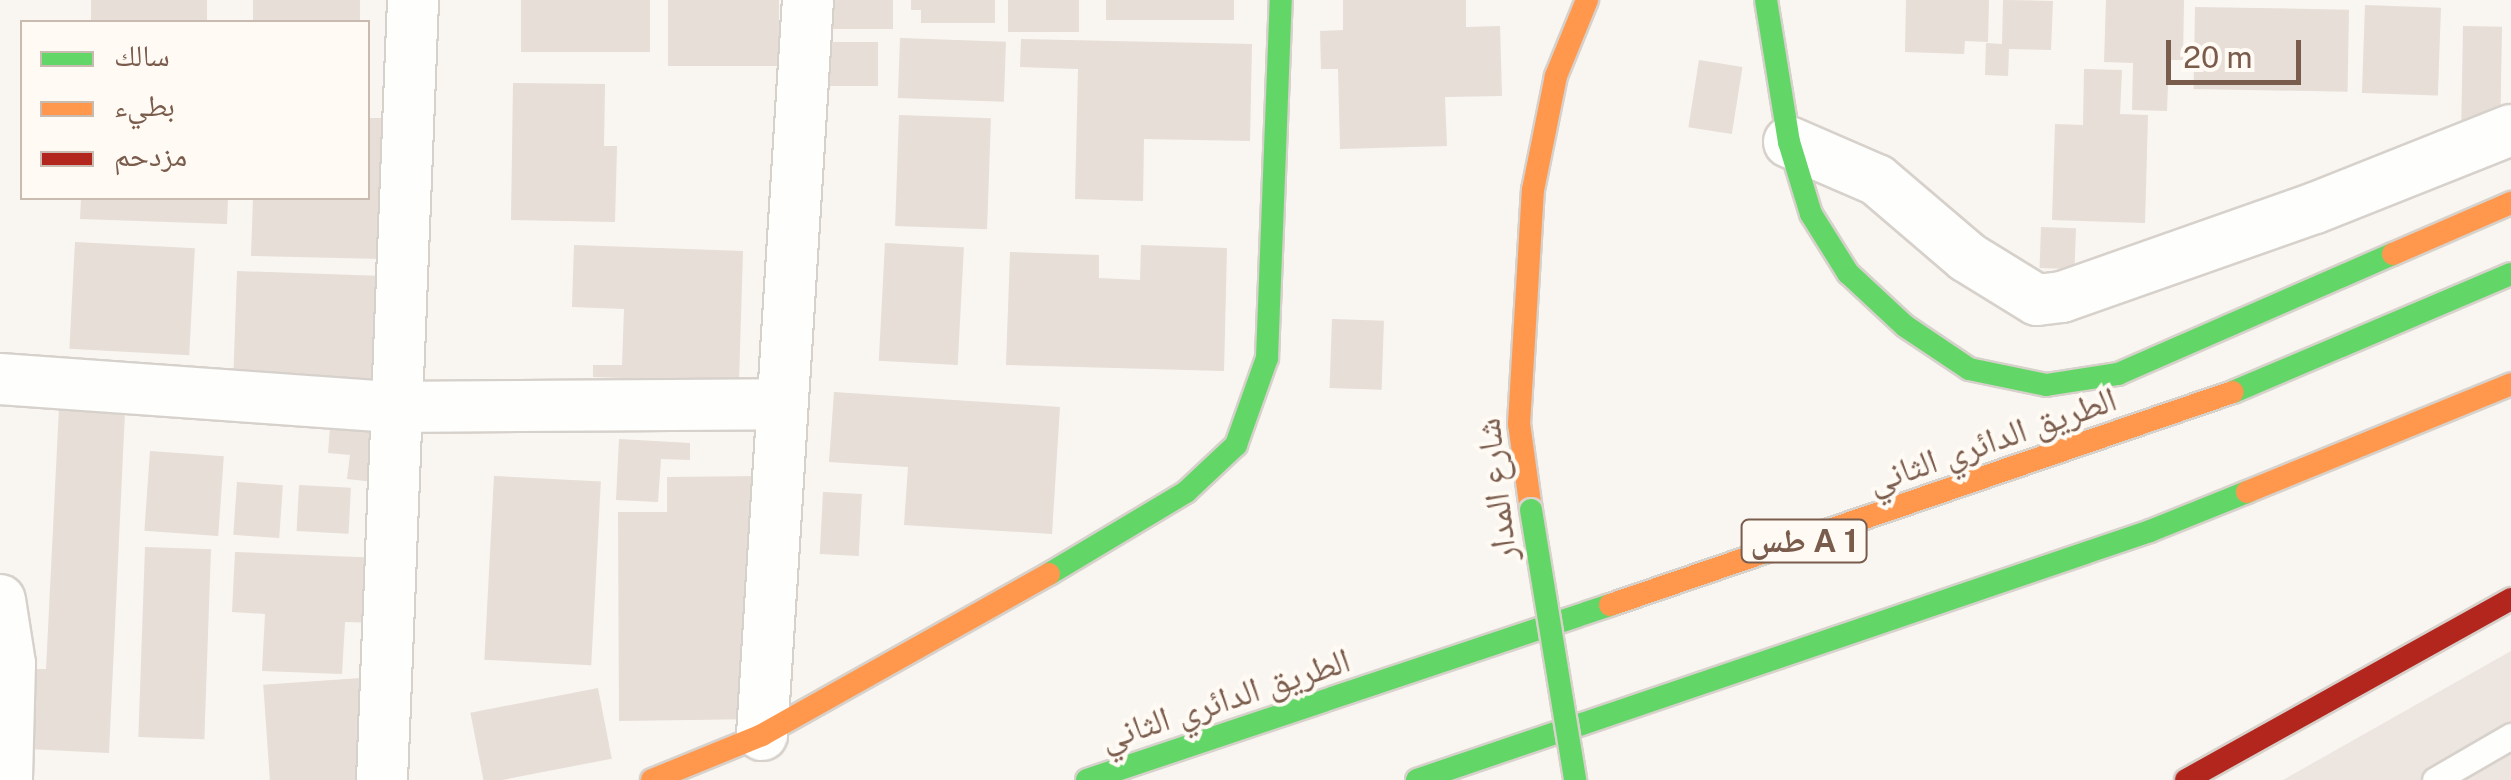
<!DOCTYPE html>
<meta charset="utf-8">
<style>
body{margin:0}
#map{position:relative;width:2511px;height:780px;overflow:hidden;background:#f9f5f0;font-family:"Public Sans","Noto Naskh Arabic",sans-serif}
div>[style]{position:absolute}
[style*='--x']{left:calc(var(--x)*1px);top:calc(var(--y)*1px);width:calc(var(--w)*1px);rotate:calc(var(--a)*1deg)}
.industrial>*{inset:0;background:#ede5e0}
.building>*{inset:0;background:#e6ded7;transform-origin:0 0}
.roads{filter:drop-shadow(2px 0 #d7d1cb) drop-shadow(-2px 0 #d7d1cb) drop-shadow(0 2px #d7d1cb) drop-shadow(0 -2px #d7d1cb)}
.lane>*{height:25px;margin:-12.5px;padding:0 12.5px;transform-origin:12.5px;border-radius:12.5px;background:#fefefd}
.street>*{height:50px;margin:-25px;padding:0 25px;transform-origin:25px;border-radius:25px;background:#fefefd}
.fast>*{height:22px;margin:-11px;padding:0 11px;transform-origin:11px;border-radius:11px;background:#63d668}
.slow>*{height:22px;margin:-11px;padding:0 11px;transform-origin:11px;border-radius:11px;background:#ff974d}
.jam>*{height:22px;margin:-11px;padding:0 11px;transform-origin:11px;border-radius:11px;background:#b3261e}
.bridges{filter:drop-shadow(2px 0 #d9d2cb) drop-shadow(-2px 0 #d9d2cb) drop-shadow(0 2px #d9d2cb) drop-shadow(0 -2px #d9d2cb)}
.fast-bridge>*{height:22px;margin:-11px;padding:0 11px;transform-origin:11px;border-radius:11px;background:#63d668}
span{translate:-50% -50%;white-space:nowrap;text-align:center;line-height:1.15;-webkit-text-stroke:8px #fffaf3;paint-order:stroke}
.shield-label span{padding:2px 8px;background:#fffaf3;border:2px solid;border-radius:8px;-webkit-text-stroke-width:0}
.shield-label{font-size:32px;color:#7a5c4d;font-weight:700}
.street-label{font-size:35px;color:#7a5c4d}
.legend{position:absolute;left:20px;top:20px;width:350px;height:180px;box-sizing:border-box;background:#fffaf3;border:2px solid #cabbb1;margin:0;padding:12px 18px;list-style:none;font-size:30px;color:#7a5c4d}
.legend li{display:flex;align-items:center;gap:20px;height:50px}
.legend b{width:50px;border:2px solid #cabbb1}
.scale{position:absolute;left:2166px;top:40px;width:135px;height:45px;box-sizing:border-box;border:5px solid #7a5c4d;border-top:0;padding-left:12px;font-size:30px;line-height:35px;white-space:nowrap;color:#7a5c4d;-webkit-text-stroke:8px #fffaf3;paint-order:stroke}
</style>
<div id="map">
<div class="industrial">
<i style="clip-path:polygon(2511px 651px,2511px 780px,2283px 780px)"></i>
</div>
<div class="building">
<i style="left:91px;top:0;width:116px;height:22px"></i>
<i style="left:253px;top:0;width:107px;height:22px"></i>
<i style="left:521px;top:0;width:129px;height:52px"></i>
<i style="left:668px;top:0;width:111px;height:66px"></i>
<i style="left:822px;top:0;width:71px;height:29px"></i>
<i style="clip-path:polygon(911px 0,995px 0,995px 23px,921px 23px,921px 10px,911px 10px)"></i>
<i style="left:1008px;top:0;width:71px;height:32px"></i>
<i style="left:1106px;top:0;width:128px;height:20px"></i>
<i style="clip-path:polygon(1343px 0,1466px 0,1466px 27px,1500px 26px,1502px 96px,1445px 97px,1447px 146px,1340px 149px,1338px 69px,1321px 69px,1320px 31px,1343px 30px)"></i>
<i style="clip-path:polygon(1906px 0,1989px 0,1988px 42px,1965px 41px,1964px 54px,1905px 52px)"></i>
<i style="clip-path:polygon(2003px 0,2053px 1px,2051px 50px,2009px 49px,2008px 76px,1985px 75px,1986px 43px,2002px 44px)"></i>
<i style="clip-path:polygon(2106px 0,2184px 0,2183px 60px,2169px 60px,2167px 111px,2132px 110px,2133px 63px,2104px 62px)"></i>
<i style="left:2365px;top:5px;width:76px;height:88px;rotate:2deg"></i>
<i style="left:2195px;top:7px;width:154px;height:82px;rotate:1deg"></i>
<i style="left:2463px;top:26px;width:39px;height:95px;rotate:1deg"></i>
<i style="left:900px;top:38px;width:106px;height:60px;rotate:2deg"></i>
<i style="clip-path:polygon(1021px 39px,1252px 44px,1250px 141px,1144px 139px,1143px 201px,1075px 199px,1078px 69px,1020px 67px)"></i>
<i style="left:826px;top:42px;width:52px;height:44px"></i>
<i style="left:1699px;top:60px;width:44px;height:68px;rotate:9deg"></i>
<i style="clip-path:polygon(2084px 69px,2122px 70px,2120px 114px,2148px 115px,2145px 223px,2052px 220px,2055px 124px,2083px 125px)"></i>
<i style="clip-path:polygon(513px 83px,605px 84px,604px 146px,617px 146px,615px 222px,511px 220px)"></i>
<i style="left:899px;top:115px;width:92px;height:111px;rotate:2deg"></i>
<i style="clip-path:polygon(368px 118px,386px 118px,383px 259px,251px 256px,253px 198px,368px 198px)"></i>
<i style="clip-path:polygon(81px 198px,228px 198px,227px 224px,80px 219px)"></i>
<i style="left:2041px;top:227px;width:35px;height:41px;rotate:2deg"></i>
<i style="left:75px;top:242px;width:120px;height:107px;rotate:3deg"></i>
<i style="left:885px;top:243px;width:79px;height:118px;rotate:3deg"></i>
<i style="clip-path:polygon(574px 245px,743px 251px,739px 382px,593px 377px,593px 365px,622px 365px,624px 309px,572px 307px)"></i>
<i style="clip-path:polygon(1141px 245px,1227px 248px,1224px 371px,1006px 365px,1010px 252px,1099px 255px,1099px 278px,1140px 280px)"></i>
<i style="left:237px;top:271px;width:146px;height:103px;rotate:2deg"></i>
<i style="left:1332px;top:319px;width:52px;height:69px;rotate:2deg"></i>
<i style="clip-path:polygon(834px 392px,1060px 407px,1052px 534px,904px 525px,908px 467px,829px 462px)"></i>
<i style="clip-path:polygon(59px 408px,125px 411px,109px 753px,28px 749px,31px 669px,46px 669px)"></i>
<i style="clip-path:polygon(331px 415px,379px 420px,374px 482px,347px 479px,350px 455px,328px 453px)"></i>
<i style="clip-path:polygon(619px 439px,690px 443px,690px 460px,661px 459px,658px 502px,616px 500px)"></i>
<i style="left:150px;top:451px;width:74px;height:80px;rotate:4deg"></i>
<i style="left:494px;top:476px;width:107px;height:184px;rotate:3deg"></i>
<i style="clip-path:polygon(765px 476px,758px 719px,619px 721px,618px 512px,667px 512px,667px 477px)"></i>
<i style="left:237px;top:482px;width:46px;height:53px;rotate:4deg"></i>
<i style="left:299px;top:485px;width:52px;height:46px;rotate:3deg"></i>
<i style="left:823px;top:492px;width:39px;height:62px;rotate:3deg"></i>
<i style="left:145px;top:547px;width:66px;height:190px;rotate:2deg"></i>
<i style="clip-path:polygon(235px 552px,381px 558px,378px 623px,345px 622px,342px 674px,262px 671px,265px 614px,232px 612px)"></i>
<i style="left:361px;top:678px;width:102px;height:98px;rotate:86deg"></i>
<i style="left:598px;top:688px;width:72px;height:130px;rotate:79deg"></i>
</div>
<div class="roads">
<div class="lane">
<i style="--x:2435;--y:780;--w:88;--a:-30.1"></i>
</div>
<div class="street">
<i style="--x:1789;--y:142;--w:96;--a:23.4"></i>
<i style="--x:1877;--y:180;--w:118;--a:40.5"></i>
<i style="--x:1967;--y:257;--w:82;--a:31.6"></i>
<i style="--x:2037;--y:300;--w:25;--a:-7"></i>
<i style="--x:2062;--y:297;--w:268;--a:-19.4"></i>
<i style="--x:2315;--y:208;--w:211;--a:-21.7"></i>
<i style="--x:0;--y:379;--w:394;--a:4.1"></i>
<i style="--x:393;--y:407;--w:389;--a:-0.4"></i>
<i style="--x:0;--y:600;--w:65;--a:81.1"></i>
<i style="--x:10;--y:664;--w:116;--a:91.5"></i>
<i style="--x:762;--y:735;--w:736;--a:-86.42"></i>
<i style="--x:382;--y:780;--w:781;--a:-87.72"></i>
</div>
<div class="fast">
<i style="--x:1766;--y:0;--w:144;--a:80.8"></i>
<i style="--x:1789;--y:142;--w:75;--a:73"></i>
<i style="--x:1811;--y:214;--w:70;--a:57.9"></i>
<i style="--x:1848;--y:273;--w:78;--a:42.9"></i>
<i style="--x:1905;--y:326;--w:77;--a:33.9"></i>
<i style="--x:1969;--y:369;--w:79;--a:11.7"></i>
<i style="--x:2046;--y:385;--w:73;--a:-8.7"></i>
<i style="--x:2118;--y:374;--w:300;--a:-23.6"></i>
<i style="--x:2233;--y:392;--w:302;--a:-23"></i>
<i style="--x:1049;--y:574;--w:160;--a:-30.9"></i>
<i style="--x:1186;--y:492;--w:69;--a:-43.2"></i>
<i style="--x:1236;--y:445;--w:92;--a:-70.4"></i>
<i style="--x:1267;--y:358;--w:358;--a:-87.8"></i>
<i style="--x:1087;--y:780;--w:552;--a:-18.5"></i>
<i style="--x:1417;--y:780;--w:774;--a:-18.76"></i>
<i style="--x:2150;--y:531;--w:105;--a:-21.9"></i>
</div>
<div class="slow">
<i style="--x:2393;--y:254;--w:129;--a:-23.4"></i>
<i style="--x:2247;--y:492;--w:285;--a:-22.2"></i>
<i style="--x:1531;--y:510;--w:87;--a:-97.9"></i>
<i style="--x:1519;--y:424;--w:234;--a:-86.6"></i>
<i style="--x:1533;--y:190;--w:116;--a:-78.6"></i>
<i style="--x:1556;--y:76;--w:82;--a:-67.8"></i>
<i style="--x:1610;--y:605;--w:658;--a:-18.88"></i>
<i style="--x:652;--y:780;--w:119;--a:-22.2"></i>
<i style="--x:762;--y:735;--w:329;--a:-29.3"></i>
</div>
<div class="jam">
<i style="--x:2186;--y:780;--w:372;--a:-29.1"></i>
</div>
</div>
<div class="bridges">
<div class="fast-bridge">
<i style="--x:1531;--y:510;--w:274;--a:80.7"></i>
</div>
</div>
<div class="shield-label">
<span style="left:1804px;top:541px">طس A 1</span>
</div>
<div class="street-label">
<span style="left:1992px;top:440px;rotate:-19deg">الطريق الدائري الثاني</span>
<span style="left:1496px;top:490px;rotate:-97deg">شارع المدار</span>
<span style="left:1225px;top:699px;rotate:-18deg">الطريق الدائري الثاني</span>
</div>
<ul class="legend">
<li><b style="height:12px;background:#63d668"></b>سالك</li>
<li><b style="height:12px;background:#ff974d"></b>بطيء</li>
<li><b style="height:12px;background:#b3261e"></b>مزدحم</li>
</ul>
<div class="scale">20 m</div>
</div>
